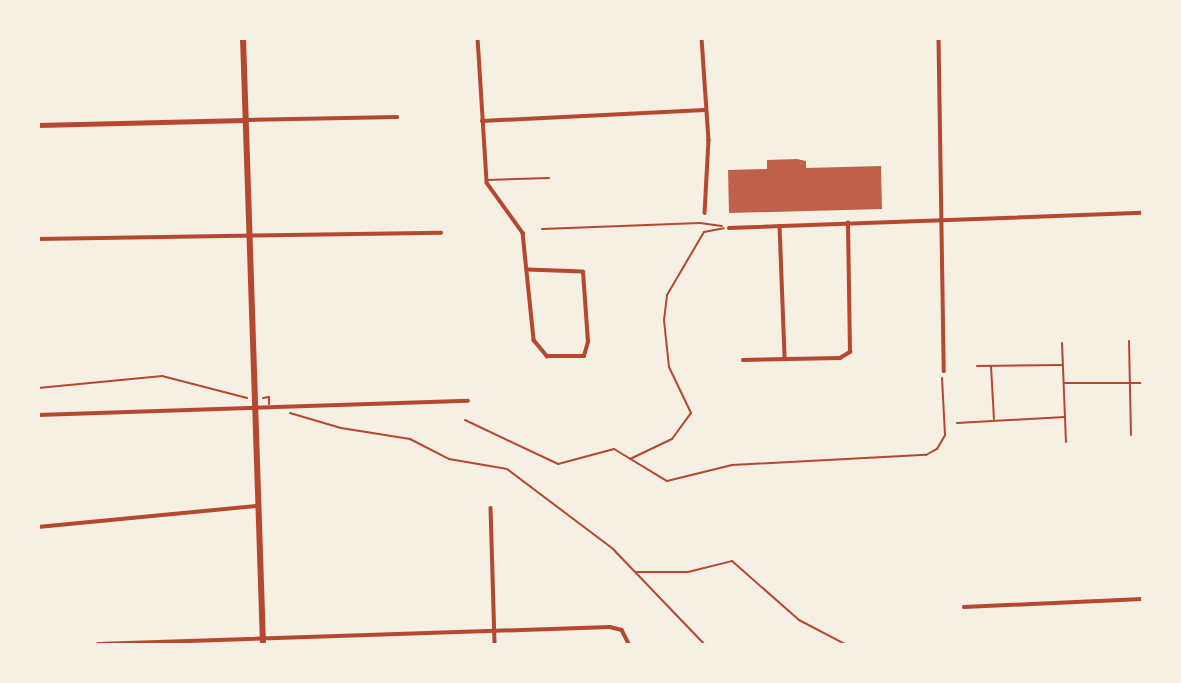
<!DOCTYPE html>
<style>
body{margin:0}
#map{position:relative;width:1181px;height:683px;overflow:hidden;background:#f6efe4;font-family:Raleway,sans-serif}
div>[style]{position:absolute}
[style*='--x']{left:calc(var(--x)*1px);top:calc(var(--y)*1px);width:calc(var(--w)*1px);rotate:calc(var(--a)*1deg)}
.building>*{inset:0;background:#bf614a}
.path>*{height:2px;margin:-1px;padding:0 1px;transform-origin:1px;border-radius:1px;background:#b5482f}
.service>*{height:2px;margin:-1px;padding:0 1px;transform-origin:1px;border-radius:1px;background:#b5482f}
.minor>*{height:3.5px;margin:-1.75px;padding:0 1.75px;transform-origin:1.75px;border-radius:1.75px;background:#b5482f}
.tertiary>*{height:4.5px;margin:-2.25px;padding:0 2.25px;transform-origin:2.25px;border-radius:2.25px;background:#b5482f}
.primary>*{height:6px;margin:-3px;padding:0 3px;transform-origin:3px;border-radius:3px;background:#b5482f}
span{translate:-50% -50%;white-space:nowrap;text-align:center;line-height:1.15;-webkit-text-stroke:5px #f6efe4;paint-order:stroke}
.frame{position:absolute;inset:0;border:40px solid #f6efe4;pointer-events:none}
</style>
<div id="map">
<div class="building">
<i style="clip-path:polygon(797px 159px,806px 161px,806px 168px,881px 166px,882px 209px,729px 213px,728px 170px,767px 169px,767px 160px)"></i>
</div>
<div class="path">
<i style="--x:542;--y:229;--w:158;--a:-2.2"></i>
<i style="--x:700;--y:223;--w:22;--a:8"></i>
<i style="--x:38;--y:388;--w:125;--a:-5.5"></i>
<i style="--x:162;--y:376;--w:88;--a:14.5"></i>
<i style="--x:263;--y:398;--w:6;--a:-9"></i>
<i style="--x:269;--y:397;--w:7;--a:90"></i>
<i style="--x:290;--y:413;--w:53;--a:16.4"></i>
<i style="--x:341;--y:428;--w:70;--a:9.1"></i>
<i style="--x:410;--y:439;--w:44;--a:27.1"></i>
<i style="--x:449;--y:459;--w:59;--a:9.8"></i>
<i style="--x:507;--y:469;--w:133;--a:37"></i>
<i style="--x:613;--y:549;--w:132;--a:46.2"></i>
<i style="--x:465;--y:420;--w:103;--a:25.3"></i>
<i style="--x:558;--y:464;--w:58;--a:-15"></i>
<i style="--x:614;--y:449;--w:62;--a:31.1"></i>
<i style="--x:667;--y:481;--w:67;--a:-13.8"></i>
<i style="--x:732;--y:465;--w:194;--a:-3"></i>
<i style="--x:926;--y:455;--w:13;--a:-29"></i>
<i style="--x:937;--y:449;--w:16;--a:-60"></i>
<i style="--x:945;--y:435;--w:57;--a:-93"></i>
<i style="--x:630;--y:459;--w:47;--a:-25.5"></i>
<i style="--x:672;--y:439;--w:32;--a:-54"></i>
<i style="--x:691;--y:413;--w:51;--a:-115.6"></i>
<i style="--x:669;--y:367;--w:47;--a:-96.1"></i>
<i style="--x:664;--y:320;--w:25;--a:-83"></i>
<i style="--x:667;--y:295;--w:73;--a:-59.6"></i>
<i style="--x:704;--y:232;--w:20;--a:-11"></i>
<i style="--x:637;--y:572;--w:51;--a:0"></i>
<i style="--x:688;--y:572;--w:45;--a:-14"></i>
<i style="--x:732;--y:561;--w:89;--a:41.4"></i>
<i style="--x:799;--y:620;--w:52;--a:27.6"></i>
</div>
<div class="service">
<i style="--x:487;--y:180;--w:62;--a:-1.8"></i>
<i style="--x:1129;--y:341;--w:94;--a:88.8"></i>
<i style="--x:1062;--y:343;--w:99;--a:87.7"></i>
<i style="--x:977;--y:366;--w:85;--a:-0.7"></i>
<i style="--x:991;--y:366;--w:53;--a:86.8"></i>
<i style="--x:1064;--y:383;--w:78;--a:0"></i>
<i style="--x:957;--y:423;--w:108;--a:-3.2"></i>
</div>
<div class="minor">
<i style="--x:478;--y:38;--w:145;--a:86.4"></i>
<i style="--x:487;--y:183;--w:62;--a:54.2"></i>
<i style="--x:523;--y:233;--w:108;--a:84.1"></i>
<i style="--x:534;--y:340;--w:21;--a:51"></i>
<i style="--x:547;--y:356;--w:37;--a:0"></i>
<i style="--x:584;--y:356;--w:15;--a:-74"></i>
<i style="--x:588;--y:342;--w:70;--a:-94.1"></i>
<i style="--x:583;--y:272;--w:55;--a:-177.9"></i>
<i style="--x:702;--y:38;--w:102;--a:86.1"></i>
<i style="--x:709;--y:140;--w:73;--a:93.1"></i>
<i style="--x:939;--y:38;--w:333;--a:89.1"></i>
<i style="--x:247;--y:120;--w:150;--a:-1.1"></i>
<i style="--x:482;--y:121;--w:223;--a:-2.8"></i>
<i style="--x:780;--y:226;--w:133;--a:87.8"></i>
<i style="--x:729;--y:228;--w:413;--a:-2.1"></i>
<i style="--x:38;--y:239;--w:403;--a:-0.9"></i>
<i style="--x:743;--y:360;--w:97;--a:-1.2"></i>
<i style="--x:840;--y:358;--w:12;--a:-31"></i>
<i style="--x:850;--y:352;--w:129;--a:-90.9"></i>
<i style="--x:38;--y:415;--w:430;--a:-1.9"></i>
<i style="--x:491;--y:508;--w:136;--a:88.3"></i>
<i style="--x:38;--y:527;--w:220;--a:-5.5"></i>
<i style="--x:964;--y:607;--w:178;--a:-2.6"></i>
<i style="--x:98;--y:644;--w:512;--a:-1.9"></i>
<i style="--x:610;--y:627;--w:12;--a:14"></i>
<i style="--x:622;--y:630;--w:16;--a:63"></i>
</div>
<div class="tertiary">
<i style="--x:38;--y:125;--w:207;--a:-1.4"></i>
</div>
<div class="primary">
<i style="--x:243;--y:38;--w:606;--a:88.11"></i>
</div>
<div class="frame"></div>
</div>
